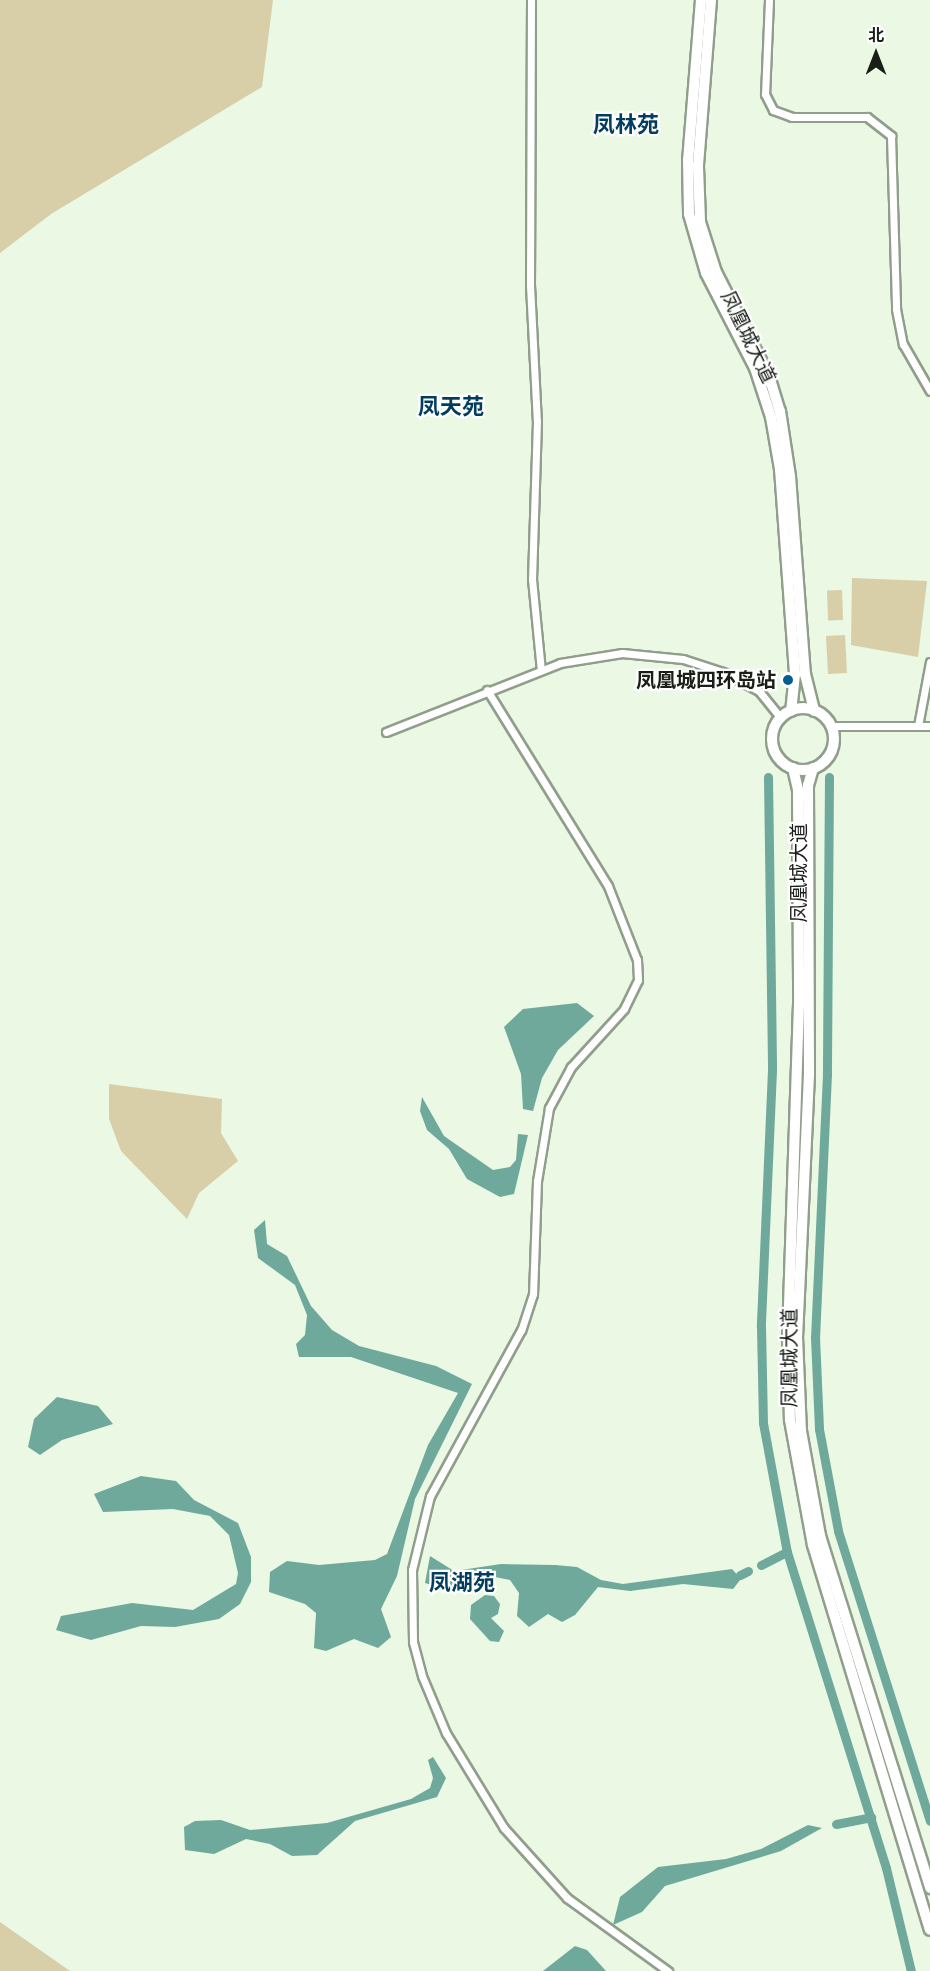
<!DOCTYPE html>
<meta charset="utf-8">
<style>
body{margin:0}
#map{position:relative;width:930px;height:1971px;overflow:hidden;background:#eaf8e4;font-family:Cabin,"Noto Sans SC",sans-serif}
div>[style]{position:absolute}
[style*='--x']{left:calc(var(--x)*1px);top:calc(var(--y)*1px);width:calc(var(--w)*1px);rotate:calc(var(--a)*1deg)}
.green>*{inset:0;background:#d8cea8;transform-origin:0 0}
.water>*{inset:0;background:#6ea99c}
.canal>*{height:9px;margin:-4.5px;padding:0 4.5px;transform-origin:4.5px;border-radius:4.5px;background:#6ea99c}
.roads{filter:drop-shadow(2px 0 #909e8b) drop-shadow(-2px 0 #909e8b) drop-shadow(0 2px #909e8b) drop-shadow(0 -2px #909e8b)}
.street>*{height:7px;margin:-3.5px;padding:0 3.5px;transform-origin:3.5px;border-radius:3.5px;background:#fff}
.secondary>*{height:10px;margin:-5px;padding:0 5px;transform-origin:5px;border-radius:5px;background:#fff}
.secondary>.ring{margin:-5px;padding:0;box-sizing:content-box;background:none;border:10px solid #fff;border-radius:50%}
.dots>*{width:16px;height:16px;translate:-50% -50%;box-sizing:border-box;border:3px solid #fff;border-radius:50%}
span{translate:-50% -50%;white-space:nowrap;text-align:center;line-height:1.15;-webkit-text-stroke:4.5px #fff;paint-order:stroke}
.street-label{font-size:20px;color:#191e17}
.poi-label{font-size:20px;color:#191e17;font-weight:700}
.right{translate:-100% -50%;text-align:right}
.quarter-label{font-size:22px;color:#023c5e;font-weight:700}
.north{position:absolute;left:846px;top:24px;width:60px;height:60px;-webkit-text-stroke:4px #fff;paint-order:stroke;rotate:0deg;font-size:16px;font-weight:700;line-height:24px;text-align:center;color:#191e17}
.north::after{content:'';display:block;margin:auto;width:21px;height:27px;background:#191e17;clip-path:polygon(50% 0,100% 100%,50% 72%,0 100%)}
</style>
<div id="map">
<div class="green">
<i style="clip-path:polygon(0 0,273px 0,262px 87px,51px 214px,0 253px)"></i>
<i style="clip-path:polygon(852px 578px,927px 581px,918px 657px,851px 645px)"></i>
<i style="left:842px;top:590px;width:30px;height:15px;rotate:88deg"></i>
<i style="left:845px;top:635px;width:38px;height:19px;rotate:87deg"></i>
<i style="clip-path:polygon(109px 1084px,222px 1099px,221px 1133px,238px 1161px,199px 1193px,187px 1219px,121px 1151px,109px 1119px)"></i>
<i style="clip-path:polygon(0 1922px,70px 1971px,0 1971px)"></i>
</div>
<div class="water">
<i style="clip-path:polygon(577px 1003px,594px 1016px,558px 1050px,542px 1078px,533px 1111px,523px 1109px,521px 1074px,504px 1027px,523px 1009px)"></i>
<i style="clip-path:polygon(422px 1097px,444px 1136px,493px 1170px,510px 1167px,516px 1160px,518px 1134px,528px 1135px,514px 1194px,500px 1197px,467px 1179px,449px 1149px,427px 1130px,420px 1111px)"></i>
<i style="clip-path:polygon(265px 1220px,267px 1244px,287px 1256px,311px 1306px,332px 1330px,359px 1346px,436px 1366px,472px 1384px,415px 1499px,397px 1576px,381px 1609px,391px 1637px,378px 1648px,354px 1639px,326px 1651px,314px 1648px,316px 1613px,305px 1604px,269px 1592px,270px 1572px,287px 1561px,319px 1565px,375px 1560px,387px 1554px,428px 1445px,458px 1393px,351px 1357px,299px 1357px,296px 1344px,305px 1335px,307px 1315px,295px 1285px,258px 1258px,254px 1230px)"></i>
<i style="clip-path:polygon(57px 1397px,98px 1406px,113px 1424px,62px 1440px,40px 1455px,28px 1447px,34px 1419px)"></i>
<i style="clip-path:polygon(141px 1476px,176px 1481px,194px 1500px,238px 1523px,251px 1557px,251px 1582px,240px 1604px,219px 1619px,175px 1627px,141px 1626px,91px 1640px,56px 1630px,61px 1616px,132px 1603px,193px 1610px,236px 1584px,238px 1573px,229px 1535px,210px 1516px,173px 1509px,103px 1512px,94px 1494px)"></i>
<i style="clip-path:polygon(430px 1556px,454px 1571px,501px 1564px,555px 1565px,577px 1567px,601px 1580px,623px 1584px,732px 1569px,741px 1579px,733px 1589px,683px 1584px,630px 1591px,598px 1587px,575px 1615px,562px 1622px,548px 1614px,529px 1627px,517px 1616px,519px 1593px,510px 1580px,495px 1577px,467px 1587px,446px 1589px,425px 1583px)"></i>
<i style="clip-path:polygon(485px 1595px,494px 1596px,500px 1604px,498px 1614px,491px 1618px,504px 1631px,499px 1642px,490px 1641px,470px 1619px,471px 1605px)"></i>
<i style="clip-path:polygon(433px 1757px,446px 1778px,437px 1797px,355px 1821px,317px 1855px,292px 1856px,270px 1844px,246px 1839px,214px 1854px,185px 1850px,184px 1827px,195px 1821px,221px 1820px,250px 1830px,327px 1823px,411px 1799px,430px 1788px,433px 1778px,428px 1760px)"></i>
<i style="clip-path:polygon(808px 1825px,822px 1828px,781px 1851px,665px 1886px,642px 1912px,613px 1925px,620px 1897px,658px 1867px,726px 1859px,761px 1849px)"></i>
<i style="clip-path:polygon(575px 1946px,587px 1950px,606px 1971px,543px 1971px)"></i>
</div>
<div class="canal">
<i style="--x:768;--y:777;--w:293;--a:89.2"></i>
<i style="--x:772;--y:1070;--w:257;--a:92.5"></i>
<i style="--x:761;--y:1327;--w:96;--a:88.8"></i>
<i style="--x:763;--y:1423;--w:131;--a:79.5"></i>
<i style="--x:787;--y:1552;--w:331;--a:72.6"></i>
<i style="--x:886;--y:1868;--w:106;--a:76.4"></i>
<i style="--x:829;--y:777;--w:297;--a:90.4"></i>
<i style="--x:827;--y:1074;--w:263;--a:92.6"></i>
<i style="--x:815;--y:1337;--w:92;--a:87.5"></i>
<i style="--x:819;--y:1429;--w:104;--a:79.4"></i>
<i style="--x:838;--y:1531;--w:304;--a:72.4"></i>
<i style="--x:761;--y:1565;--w:29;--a:-27"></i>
<i style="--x:740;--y:1575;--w:9;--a:-27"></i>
<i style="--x:836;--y:1824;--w:36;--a:-11"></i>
</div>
<div class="roads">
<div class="street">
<i style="--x:531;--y:0;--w:285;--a:90.2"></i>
<i style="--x:530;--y:285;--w:136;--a:87.1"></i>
<i style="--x:537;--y:421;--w:158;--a:91.8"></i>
<i style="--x:532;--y:579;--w:91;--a:84.4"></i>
<i style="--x:769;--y:0;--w:94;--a:92.4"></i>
<i style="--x:765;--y:94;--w:18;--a:63"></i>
<i style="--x:773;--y:110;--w:20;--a:20"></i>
<i style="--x:792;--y:117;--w:75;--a:0"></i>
<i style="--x:867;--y:117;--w:31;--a:38"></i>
<i style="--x:891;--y:136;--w:173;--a:88.3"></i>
<i style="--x:896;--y:309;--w:36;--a:79"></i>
<i style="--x:903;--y:344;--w:54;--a:60.1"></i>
<i style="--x:487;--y:690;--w:230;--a:58.3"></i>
<i style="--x:608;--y:886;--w:79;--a:68.6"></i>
<i style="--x:637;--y:960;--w:20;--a:87"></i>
<i style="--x:638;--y:980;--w:32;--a:116"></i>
<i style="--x:624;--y:1009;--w:79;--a:132.4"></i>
<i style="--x:571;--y:1067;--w:47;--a:118.2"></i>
<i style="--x:549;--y:1108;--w:74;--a:99.3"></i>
<i style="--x:537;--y:1181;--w:113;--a:92"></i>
<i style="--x:533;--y:1294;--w:38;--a:108"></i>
<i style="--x:521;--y:1330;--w:189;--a:118.7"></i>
<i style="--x:430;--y:1496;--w:76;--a:103.7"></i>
<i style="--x:412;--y:1570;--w:72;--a:89.2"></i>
<i style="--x:413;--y:1642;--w:35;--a:75"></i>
<i style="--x:422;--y:1676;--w:62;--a:67.2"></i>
<i style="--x:446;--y:1733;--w:111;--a:58.6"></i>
<i style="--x:504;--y:1828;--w:94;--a:48"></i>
<i style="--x:567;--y:1898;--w:125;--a:35.9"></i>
<i style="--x:831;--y:726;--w:99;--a:0"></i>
<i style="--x:918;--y:726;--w:65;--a:-79.4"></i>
<i style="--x:386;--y:732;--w:187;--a:-21.6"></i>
<i style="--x:560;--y:663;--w:63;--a:-9.2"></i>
<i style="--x:622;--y:653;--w:61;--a:5.6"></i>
<i style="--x:683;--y:659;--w:42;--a:18"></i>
<i style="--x:723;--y:672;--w:41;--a:27.8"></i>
<i style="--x:759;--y:691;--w:35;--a:51"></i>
</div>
<div class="secondary">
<i style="--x:701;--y:0;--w:161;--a:94.6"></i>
<i style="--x:688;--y:160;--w:54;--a:88.9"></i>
<i style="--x:689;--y:214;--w:61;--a:73.9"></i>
<i style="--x:706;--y:273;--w:107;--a:62.7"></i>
<i style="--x:755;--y:368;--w:52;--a:71.9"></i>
<i style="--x:771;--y:417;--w:53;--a:80.2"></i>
<i style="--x:780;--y:469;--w:206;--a:85.8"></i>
<i style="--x:795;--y:674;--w:37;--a:96"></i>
<i style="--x:711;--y:0;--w:168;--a:94.5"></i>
<i style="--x:698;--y:167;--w:55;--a:87.9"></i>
<i style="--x:700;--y:222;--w:52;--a:72.3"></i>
<i style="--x:716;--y:272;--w:117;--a:63"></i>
<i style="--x:769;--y:376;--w:37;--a:73"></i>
<i style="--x:780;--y:411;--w:66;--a:81.3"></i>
<i style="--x:790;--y:476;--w:199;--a:85.7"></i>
<i style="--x:805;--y:674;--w:38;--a:76"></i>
<i class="ring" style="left:772px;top:708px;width:52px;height:52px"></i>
<i style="--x:793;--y:768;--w:23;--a:77"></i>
<i style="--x:798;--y:790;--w:214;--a:89.7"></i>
<i style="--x:799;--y:1004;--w:324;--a:91.9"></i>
<i style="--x:788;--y:1328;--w:92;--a:88.8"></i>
<i style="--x:790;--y:1420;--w:127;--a:79.6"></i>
<i style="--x:813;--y:1545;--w:402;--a:73.1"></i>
<i style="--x:813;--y:768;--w:18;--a:106"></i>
<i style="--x:808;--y:785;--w:289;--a:89.8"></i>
<i style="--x:809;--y:1074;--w:263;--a:92.6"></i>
<i style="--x:797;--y:1337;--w:94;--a:87.6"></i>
<i style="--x:801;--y:1431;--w:107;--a:79.7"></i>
<i style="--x:820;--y:1536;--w:369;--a:72.6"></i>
</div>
</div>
<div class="dots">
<i style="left:788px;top:680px;background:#065e90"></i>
</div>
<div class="street-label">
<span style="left:748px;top:337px;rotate:64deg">凤凰城大道</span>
<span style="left:799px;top:873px;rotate:-90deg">凤凰城大道</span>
<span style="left:790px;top:1358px;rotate:-90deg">凤凰城大道</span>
</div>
<div class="poi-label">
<span class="right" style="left:776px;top:680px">凤凰城四环岛站</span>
</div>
<div class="quarter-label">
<span style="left:626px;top:125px">凤林苑</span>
<span style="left:451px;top:407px">凤天苑</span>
<span style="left:462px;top:1583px">凤湖苑</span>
</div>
<div class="north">北</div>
</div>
